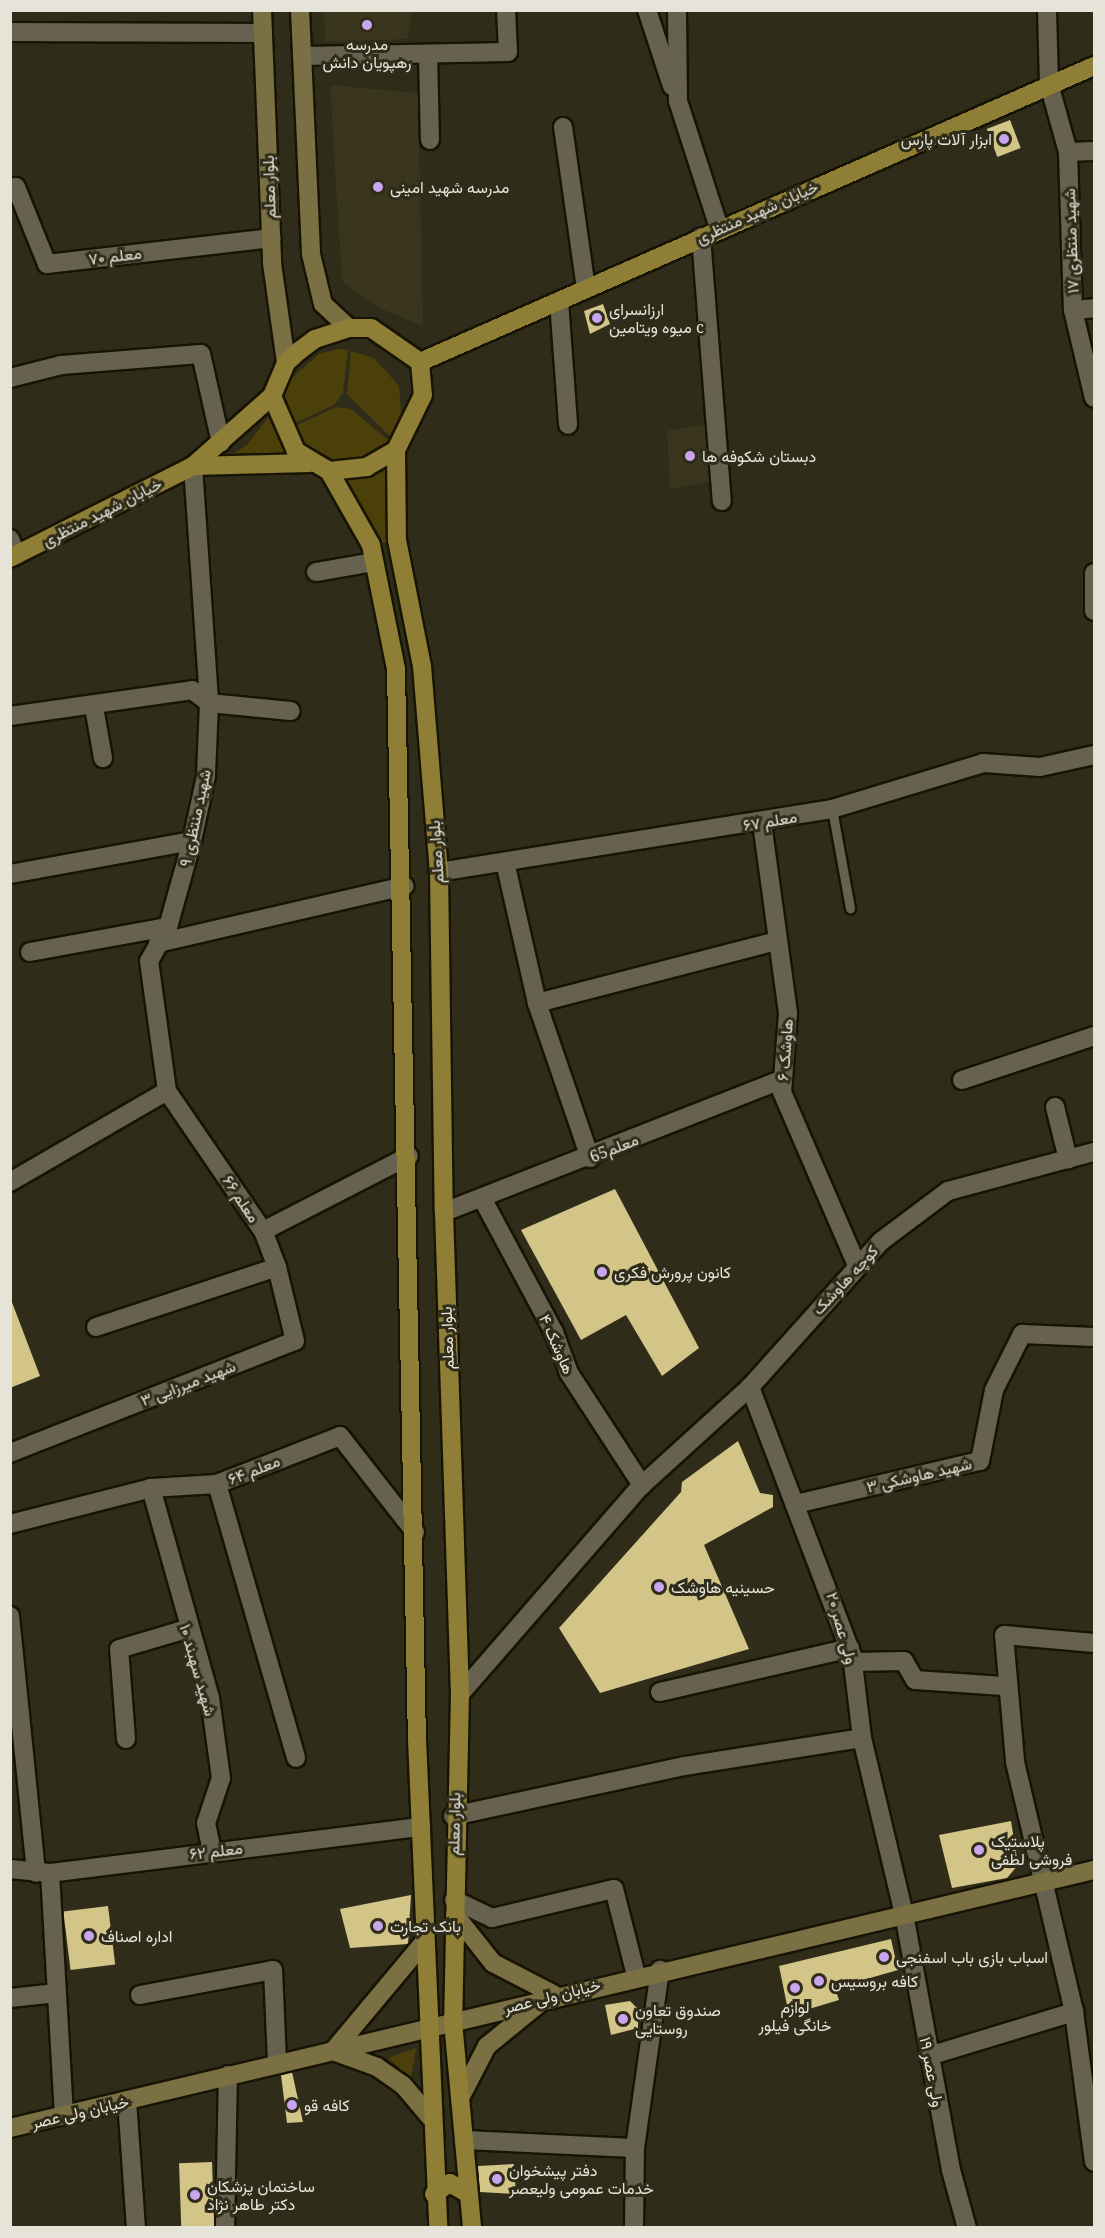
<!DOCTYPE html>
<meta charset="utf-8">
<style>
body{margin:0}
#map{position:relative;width:1105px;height:2238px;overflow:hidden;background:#302c1a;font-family:"Noto Serif",Vazirmatn,serif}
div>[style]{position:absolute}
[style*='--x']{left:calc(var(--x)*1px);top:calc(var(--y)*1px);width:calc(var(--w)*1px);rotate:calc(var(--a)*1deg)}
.built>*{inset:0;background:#3a351d}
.green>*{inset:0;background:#4b4009}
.building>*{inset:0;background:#d3c488;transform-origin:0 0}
.roads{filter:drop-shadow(2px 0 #181404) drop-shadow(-2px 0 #181404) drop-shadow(0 2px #181404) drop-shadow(0 -2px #181404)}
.lane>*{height:9px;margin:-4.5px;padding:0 4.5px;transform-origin:4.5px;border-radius:4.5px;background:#66624f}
.street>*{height:18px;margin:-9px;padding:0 9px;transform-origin:9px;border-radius:9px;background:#66624f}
.secondary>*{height:18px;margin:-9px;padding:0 9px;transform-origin:9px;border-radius:9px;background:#7a7043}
.primary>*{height:18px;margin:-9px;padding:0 9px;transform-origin:9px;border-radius:9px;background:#8e7e36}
.dots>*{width:16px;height:16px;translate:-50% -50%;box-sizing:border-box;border:3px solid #302c1a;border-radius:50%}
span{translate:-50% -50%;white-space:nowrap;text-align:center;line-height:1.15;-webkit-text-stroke:6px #302c1a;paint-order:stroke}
.poi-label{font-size:16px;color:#e6e4d9}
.right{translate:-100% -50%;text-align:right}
.left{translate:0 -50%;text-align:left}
.street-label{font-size:16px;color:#e6e4d9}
.frame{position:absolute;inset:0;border:12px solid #e6e4d9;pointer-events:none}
</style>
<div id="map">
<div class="built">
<i style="clip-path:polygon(324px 11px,412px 11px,408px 39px,325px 42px)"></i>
<i style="clip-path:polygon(330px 85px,418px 93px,423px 326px,379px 308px,342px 281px)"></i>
<i style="clip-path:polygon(710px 423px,713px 481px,670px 489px,667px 431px)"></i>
</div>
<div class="green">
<i style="clip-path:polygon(338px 349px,348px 350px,343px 393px,334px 405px,286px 427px,283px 396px,291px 379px,319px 354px)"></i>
<i style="clip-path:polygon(351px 351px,374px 358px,399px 386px,402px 424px,395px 441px,347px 394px)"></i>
<i style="clip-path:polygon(280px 402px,305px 462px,203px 473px,247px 445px)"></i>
<i style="clip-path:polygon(337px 407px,351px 409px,393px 444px,382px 457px,328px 469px,287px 429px)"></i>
<i style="clip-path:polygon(394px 447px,395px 540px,373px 545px,332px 473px)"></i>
<i style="clip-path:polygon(416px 2048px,411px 2078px,388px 2058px)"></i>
</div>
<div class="building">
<i style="left:1010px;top:120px;width:30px;height:25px;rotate:69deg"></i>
<i style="clip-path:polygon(603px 304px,610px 324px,590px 334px,584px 311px)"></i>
<i style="clip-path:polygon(615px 1189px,699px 1348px,662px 1376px,626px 1315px,581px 1340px,521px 1230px)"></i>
<i style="clip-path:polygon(10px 1297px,40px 1376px,10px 1388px)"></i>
<i style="clip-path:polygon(738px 1441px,760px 1493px,773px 1495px,773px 1507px,704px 1545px,749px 1649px,600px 1693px,559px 1628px,681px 1492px,682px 1482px)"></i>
<i style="clip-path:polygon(1011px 1821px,1018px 1865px,1007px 1878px,952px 1888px,939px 1835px)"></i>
<i style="clip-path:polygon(411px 1895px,408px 1944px,350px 1948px,340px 1909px)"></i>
<i style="left:108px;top:1906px;width:59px;height:45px;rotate:83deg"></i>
<i style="clip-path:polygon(891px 1939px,898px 1970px,835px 1988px,839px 2000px,789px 2015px,779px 1966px)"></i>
<i style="clip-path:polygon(630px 2001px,638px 2009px,638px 2028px,611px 2035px,605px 2005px)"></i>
<i style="clip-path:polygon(292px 2072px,303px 2122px,287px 2123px,281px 2075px)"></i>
<i style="left:212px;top:2162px;width:66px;height:33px;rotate:88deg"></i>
<i style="clip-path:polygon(514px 2164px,516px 2194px,480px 2192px,478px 2166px)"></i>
</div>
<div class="roads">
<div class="lane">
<i style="--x:832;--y:809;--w:101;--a:79.7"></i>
</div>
<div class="street">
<i style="--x:647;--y:10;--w:80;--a:71.8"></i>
<i style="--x:677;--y:10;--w:91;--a:89.4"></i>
<i style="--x:678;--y:101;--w:133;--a:72.1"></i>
<i style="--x:1047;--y:11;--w:73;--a:88.4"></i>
<i style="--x:1049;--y:84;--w:71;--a:74.4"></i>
<i style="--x:1068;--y:152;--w:158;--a:88.2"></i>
<i style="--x:1073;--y:310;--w:90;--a:76.6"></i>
<i style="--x:10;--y:32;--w:253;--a:0.2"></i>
<i style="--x:428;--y:54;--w:86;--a:88.7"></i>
<i style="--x:302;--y:56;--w:206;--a:-1.1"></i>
<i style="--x:508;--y:52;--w:42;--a:-92.7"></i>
<i style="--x:563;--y:127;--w:164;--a:81.9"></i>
<i style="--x:1068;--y:152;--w:26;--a:-2"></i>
<i style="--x:10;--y:189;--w:6;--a:-18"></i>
<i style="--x:16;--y:187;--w:83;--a:68.1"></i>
<i style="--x:47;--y:264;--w:226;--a:-6.6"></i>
<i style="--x:701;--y:237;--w:265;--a:85.5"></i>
<i style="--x:559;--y:301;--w:124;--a:85.8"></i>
<i style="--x:1073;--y:310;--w:21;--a:-5"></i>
<i style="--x:10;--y:378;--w:53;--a:-14.3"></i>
<i style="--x:61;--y:365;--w:140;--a:-4.5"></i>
<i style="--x:201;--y:354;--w:91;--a:77.3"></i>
<i style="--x:193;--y:466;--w:238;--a:86.1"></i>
<i style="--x:209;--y:703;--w:73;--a:92.4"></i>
<i style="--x:206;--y:776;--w:66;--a:102.2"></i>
<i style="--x:192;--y:841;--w:89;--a:105.6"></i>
<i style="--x:168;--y:927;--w:39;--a:119"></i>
<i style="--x:149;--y:961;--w:131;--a:82.1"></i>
<i style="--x:167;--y:1091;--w:170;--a:55.6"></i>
<i style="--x:263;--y:1231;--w:164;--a:-27.2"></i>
<i style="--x:10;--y:539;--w:17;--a:69"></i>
<i style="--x:316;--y:572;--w:59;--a:-9.8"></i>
<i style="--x:1094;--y:573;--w:38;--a:90"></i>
<i style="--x:94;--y:707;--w:52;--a:80"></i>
<i style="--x:10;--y:716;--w:184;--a:-8.1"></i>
<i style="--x:192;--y:690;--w:21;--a:37"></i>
<i style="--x:209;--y:703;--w:82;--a:5.6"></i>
<i style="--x:762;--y:823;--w:192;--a:82.2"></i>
<i style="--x:788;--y:1013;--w:79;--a:94.3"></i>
<i style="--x:782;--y:1092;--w:186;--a:66.6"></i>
<i style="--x:505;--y:862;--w:145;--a:77.2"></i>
<i style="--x:537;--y:1003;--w:164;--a:71.1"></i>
<i style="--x:439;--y:872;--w:398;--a:-9.1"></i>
<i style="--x:832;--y:809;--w:158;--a:-16.9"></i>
<i style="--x:983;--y:763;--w:57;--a:4"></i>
<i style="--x:1040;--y:767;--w:55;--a:-12.5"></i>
<i style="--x:10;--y:874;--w:185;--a:-10.3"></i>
<i style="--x:158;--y:943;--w:253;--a:-13"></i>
<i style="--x:30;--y:952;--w:140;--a:-10.3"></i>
<i style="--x:537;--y:1003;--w:248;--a:-14.5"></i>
<i style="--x:962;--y:1080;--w:139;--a:-18.4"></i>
<i style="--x:1055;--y:1107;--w:54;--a:76"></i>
<i style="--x:10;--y:1182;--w:181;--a:-30.1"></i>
<i style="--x:482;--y:1198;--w:152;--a:61.8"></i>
<i style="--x:554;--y:1332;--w:44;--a:69.9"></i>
<i style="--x:569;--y:1373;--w:134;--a:56.9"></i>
<i style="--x:444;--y:1212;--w:364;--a:-21.4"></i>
<i style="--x:96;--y:1327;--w:191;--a:-18.3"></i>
<i style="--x:277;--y:1267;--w:39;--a:-111"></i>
<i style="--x:750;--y:1387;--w:287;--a:69.2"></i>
<i style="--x:852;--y:1655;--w:84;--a:83.1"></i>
<i style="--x:862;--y:1738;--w:181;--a:76.6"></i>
<i style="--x:904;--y:1914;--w:260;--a:79.6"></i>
<i style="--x:951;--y:2170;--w:60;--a:74.6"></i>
<i style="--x:10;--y:1453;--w:306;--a:-21.5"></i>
<i style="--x:295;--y:1341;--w:76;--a:-103.7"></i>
<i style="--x:217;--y:1484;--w:285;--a:73.9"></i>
<i style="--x:151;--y:1488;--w:218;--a:74.3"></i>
<i style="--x:210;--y:1698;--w:81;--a:82.2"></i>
<i style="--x:221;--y:1778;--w:47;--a:108.4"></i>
<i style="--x:206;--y:1823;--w:29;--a:78"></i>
<i style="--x:796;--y:1504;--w:189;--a:-13.2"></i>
<i style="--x:980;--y:1461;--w:72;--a:-78.8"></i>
<i style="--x:994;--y:1390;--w:63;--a:-63.4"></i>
<i style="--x:1022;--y:1334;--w:72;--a:2.4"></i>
<i style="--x:10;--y:1524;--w:146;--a:-14.3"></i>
<i style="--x:151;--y:1488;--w:66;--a:-3.5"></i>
<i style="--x:217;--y:1484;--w:132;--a:-21.3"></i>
<i style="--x:340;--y:1436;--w:122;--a:52"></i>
<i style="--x:10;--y:1616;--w:258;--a:84.2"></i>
<i style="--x:1094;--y:1643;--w:90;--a:-174.9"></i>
<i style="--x:1004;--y:1635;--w:127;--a:85"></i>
<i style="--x:1015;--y:1762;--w:257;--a:76.7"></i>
<i style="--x:1074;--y:2012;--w:151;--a:82.4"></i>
<i style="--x:853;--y:1662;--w:51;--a:-1.1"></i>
<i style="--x:904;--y:1661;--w:22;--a:60"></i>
<i style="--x:915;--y:1680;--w:89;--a:3.9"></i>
<i style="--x:660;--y:1692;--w:195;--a:-13"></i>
<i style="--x:460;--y:1694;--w:277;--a:-49"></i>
<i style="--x:642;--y:1485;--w:146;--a:-42.2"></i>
<i style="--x:750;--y:1387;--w:195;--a:-48.1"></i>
<i style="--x:880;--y:1242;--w:85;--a:-36.9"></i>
<i style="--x:948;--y:1191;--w:151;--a:-15"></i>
<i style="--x:126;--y:1739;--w:90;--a:-94.4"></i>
<i style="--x:119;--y:1649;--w:70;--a:-16.6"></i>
<i style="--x:453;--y:1816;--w:237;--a:-12.2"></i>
<i style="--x:685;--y:1766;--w:179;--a:-9"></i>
<i style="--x:10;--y:1869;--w:40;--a:5.7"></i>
<i style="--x:50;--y:1873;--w:374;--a:-7.1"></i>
<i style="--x:50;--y:1873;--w:243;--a:86.7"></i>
<i style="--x:454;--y:1900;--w:42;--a:25.3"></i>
<i style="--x:492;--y:1918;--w:125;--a:-13.4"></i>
<i style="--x:614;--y:1889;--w:89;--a:75.7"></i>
<i style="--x:140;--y:1995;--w:135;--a:-10.6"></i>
<i style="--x:273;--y:1970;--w:91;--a:87.5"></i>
<i style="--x:10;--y:1998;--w:47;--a:-6.1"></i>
<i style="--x:929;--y:2056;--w:152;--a:-16.9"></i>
<i style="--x:127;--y:2100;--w:128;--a:86"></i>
<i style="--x:464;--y:2140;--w:171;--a:2.7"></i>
<i style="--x:225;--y:2228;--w:153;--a:-88.9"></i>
<i style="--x:634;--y:2228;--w:80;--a:-89.3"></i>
<i style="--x:635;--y:2148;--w:180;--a:-82"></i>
</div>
<div class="secondary">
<i style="--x:262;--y:10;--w:253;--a:87.7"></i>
<i style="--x:272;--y:263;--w:101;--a:82"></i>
<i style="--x:300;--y:10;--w:244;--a:87.4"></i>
<i style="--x:311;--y:254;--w:51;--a:76.5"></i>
<i style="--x:323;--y:304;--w:35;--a:43"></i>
<i style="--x:455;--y:1915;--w:61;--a:51.6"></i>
<i style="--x:493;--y:1963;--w:68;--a:27.3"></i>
<i style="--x:425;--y:1941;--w:143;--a:129.9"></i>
<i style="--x:333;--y:2051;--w:47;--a:20"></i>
<i style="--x:377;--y:2067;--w:32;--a:35"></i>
<i style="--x:403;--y:2085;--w:42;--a:49.8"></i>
<i style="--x:460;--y:2098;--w:59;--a:-62.6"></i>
<i style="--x:487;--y:2046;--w:68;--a:-39.1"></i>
<i style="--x:10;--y:2128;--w:1114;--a:-13.39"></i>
</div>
<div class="primary">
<i style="--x:349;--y:328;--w:22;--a:0"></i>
<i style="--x:371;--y:328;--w:60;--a:34.8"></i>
<i style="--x:420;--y:362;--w:33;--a:85"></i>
<i style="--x:423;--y:395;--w:61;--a:116.1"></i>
<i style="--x:396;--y:450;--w:34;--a:150"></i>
<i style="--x:367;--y:467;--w:38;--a:174"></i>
<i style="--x:329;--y:471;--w:39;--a:-149"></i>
<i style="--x:296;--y:451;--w:60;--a:-113.6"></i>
<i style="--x:272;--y:396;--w:36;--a:-67"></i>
<i style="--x:286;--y:363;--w:18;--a:-43"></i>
<i style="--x:299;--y:351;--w:20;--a:-37"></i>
<i style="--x:315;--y:339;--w:36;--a:-18"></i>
<i style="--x:420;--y:362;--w:736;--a:-23.71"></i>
<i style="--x:272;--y:396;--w:106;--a:138.5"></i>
<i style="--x:193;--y:466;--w:117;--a:-1.5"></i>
<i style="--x:396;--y:450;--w:90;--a:89.4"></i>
<i style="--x:397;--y:540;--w:128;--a:78.8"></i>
<i style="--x:422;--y:666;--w:207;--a:85.3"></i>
<i style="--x:439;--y:872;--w:340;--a:89.2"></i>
<i style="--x:444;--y:1212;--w:482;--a:88.1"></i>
<i style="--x:460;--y:1694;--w:328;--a:91.2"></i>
<i style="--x:453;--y:2022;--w:207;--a:84.7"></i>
<i style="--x:329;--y:471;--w:85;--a:60.4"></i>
<i style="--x:371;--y:545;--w:126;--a:78.6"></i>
<i style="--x:396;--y:669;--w:1070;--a:88.88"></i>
<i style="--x:417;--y:1739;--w:489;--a:87.5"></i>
<i style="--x:10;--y:558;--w:205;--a:-26.7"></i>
<i style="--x:434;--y:2194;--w:19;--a:-35"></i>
<i style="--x:450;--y:2183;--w:21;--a:31"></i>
</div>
</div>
<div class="dots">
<i style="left:367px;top:25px;background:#c9a5ee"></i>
<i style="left:1004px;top:139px;background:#c9a5ee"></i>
<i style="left:378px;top:187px;background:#c9a5ee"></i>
<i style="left:597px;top:318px;background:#c9a5ee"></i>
<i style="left:690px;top:456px;background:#c9a5ee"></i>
<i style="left:602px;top:1272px;background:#c9a5ee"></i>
<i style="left:659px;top:1587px;background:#c9a5ee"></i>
<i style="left:979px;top:1850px;background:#c9a5ee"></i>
<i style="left:378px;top:1926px;background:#c9a5ee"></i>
<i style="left:89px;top:1936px;background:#c9a5ee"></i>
<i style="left:884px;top:1957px;background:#c9a5ee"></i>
<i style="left:819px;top:1981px;background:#c9a5ee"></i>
<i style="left:795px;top:1988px;background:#c9a5ee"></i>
<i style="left:623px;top:2019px;background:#c9a5ee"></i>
<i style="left:292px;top:2105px;background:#c9a5ee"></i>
<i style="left:497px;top:2179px;background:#c9a5ee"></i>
<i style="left:195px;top:2195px;background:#c9a5ee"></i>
</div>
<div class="poi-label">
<span style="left:367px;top:53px">مدرسه<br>رهپویان دانش</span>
<span class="right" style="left:992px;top:139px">ابزار آلات پارس</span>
<span class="left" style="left:390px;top:187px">مدرسه شهید امینی</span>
<span class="left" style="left:609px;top:318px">ارزانسرای<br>میوه ویتامین c</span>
<span class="left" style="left:702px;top:456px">دبستان شکوفه ها</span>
<span class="left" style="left:614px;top:1272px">کانون پرورش فکری</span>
<span class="left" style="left:671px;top:1587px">حسینیه هاوشک</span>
<span class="left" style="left:991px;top:1850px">پلاستیک<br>فروشی لطفی</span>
<span class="left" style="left:390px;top:1926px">بانک تجارت</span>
<span class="left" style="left:101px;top:1936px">اداره اصناف</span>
<span class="left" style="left:896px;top:1957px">اسباب بازی باب اسفنجی</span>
<span class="left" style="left:831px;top:1981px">کافه بروسیس</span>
<span style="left:795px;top:2016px">لوازم<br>خانگی فیلور</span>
<span class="left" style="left:635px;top:2019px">صندوق تعاون<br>روستایی</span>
<span class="left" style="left:304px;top:2105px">کافه قو</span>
<span class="left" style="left:509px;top:2179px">دفتر پیشخوان<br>خدمات عمومی ولیعصر</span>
<span class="left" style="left:207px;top:2195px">ساختمان پزشکان<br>دکتر طاهر نژاد</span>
</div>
<div class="street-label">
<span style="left:269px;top:187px;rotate:-92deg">بلوار معلم</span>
<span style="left:757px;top:212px;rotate:-24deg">خیابان شهید منتظری</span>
<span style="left:1071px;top:241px;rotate:-92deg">شهید منتظری ۱۷</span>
<span style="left:115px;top:256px;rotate:-7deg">معلم ۷۰</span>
<span style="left:102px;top:512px;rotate:-27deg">خیابان شهید منتظری</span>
<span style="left:195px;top:818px;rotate:-78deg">شهید منتظری ۹</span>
<span style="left:770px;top:821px;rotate:-10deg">معلم ۶۷</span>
<span style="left:436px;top:852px;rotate:-94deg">بلوار معلم</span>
<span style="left:785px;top:1050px;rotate:-86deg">هاوشک ۶</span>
<span style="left:614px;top:1148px;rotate:-22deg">معلم65</span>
<span style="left:241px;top:1199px;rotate:56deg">معلم ۶۶</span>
<span style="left:845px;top:1280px;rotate:-47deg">کوچه هاوشک</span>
<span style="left:447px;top:1338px;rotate:-92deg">بلوار معلم</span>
<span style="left:557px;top:1344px;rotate:66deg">هاوشک ۴</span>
<span style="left:188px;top:1383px;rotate:-21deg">شهید میرزایی ۳</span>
<span style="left:254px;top:1470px;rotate:-22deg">معلم ۶۴</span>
<span style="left:919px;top:1475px;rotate:-13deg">شهید هاوشکی ۳</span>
<span style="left:842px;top:1628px;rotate:74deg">ولی عصر ۲۰</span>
<span style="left:198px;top:1670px;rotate:74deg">شهید سهبند ۱۰</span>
<span style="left:454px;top:1824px;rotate:-89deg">بلوار معلم</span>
<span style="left:216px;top:1851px;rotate:-7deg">معلم ۶۲</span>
<span style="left:552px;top:1996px;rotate:-14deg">خیابان ولی عصر</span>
<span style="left:932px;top:2072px;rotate:79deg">ولی عصر ۱۹</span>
<span style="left:80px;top:2112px;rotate:-13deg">خیابان ولی عصر</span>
</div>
<div class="frame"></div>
</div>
